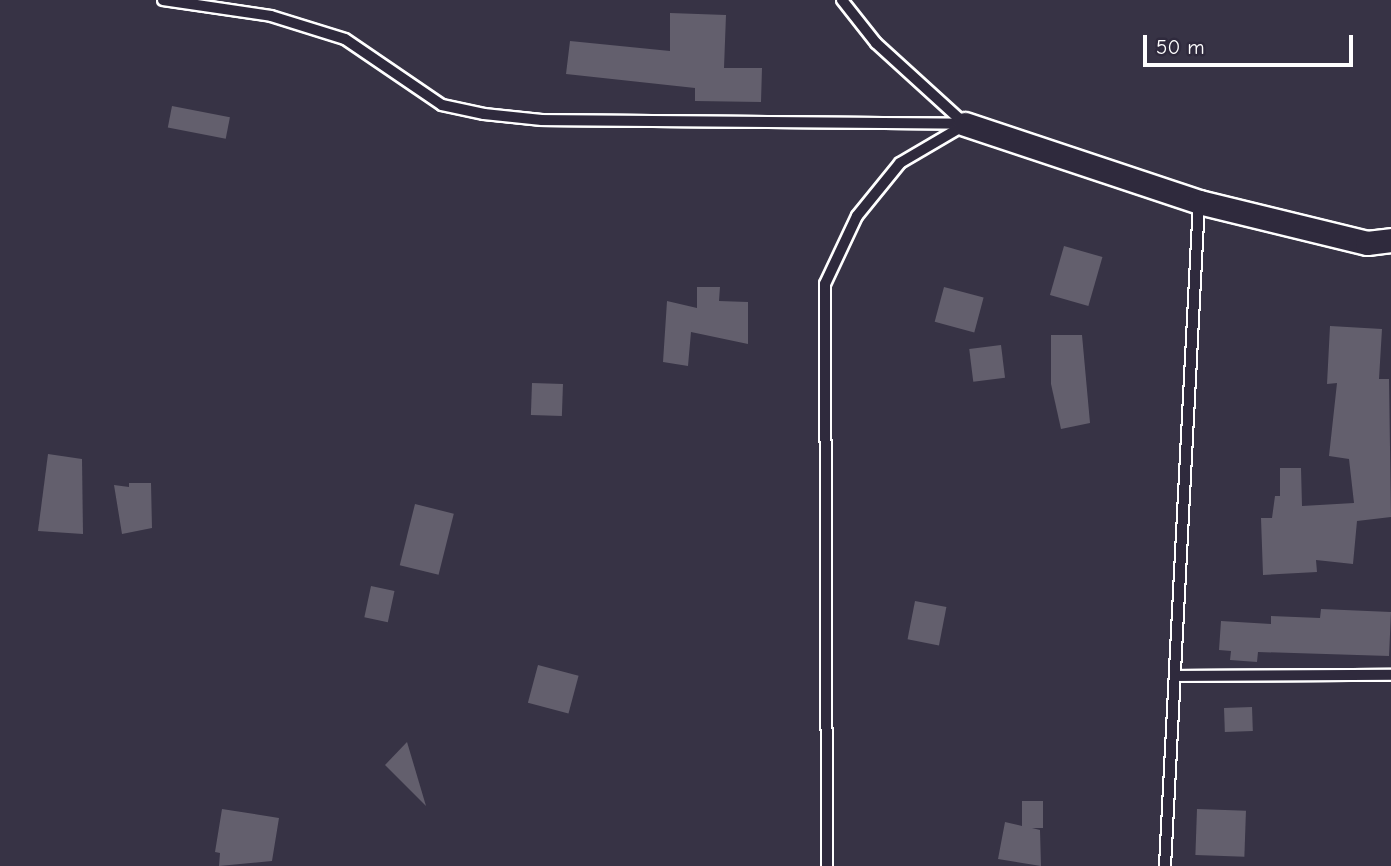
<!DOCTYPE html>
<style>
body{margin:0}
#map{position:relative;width:1391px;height:866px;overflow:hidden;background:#373345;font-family:"Comic Neue",sans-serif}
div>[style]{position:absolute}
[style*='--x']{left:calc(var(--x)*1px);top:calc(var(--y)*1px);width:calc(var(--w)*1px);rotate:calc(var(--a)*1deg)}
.building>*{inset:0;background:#635f6d;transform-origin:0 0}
.roads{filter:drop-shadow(2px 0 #fff) drop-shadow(-2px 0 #fff) drop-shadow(0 2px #fff) drop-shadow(0 -2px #fff)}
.service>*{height:10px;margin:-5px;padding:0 5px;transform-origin:5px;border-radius:5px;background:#2f2a3d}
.minor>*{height:23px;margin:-11.5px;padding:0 11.5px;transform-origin:11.5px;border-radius:11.5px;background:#2f2a3d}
span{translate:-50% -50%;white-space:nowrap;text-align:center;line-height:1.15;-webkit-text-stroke:6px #2f2a3d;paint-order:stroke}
.scale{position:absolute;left:1143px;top:35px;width:210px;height:32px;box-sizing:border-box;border:4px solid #fff;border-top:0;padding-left:9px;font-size:21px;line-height:24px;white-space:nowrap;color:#fff;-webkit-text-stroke:5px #2f2a3d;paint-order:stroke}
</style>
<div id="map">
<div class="building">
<i style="clip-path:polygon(670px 13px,726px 15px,724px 68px,762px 68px,761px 102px,695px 101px,695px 88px,566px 74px,570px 41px,670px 51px)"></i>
<i style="left:172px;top:106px;width:59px;height:22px;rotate:11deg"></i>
<i style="left:1064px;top:246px;width:40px;height:51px;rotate:16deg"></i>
<i style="clip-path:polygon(697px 287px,720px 287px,719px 301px,748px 302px,748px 344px,691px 332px,688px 366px,663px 362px,667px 301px,697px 308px)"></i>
<i style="left:944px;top:287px;width:41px;height:36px;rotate:15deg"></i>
<i style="clip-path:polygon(1330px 326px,1382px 329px,1379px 379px,1389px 379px,1391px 517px,1357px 521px,1353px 564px,1316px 560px,1317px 572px,1263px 575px,1261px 518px,1272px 518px,1275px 496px,1280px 496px,1280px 468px,1301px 468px,1302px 506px,1354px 503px,1349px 459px,1329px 456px,1337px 383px,1327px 384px)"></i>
<i style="clip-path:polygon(1051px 335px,1082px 335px,1090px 423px,1061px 429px,1051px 384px)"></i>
<i style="left:1001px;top:345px;width:33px;height:32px;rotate:83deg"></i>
<i style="left:532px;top:383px;width:31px;height:32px;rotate:2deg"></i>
<i style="clip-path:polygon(48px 454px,82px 459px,83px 534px,38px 531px)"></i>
<i style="clip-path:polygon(129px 483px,151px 483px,152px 528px,122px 534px,114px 485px,129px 487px)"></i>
<i style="left:415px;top:504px;width:40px;height:63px;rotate:14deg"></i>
<i style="left:371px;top:586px;width:24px;height:32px;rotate:12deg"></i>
<i style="left:915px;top:601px;width:32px;height:39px;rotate:11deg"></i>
<i style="clip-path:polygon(1321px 609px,1391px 612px,1389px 656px,1258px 652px,1257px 662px,1230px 660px,1231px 651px,1219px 650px,1221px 621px,1271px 624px,1271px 616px,1320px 618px)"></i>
<i style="left:538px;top:665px;width:42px;height:39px;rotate:15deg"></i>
<i style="left:1252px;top:707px;width:24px;height:28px;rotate:88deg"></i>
<i style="clip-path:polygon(407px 742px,426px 806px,385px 765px)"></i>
<i style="clip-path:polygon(1022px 801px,1043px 801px,1043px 828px,1032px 828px,1040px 830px,1041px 866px,998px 859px,1005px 822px,1022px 826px)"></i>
<i style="clip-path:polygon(222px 809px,279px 818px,272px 861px,219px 866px,220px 853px,215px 852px)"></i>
<i style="left:1197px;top:809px;width:49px;height:46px;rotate:2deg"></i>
</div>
<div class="roads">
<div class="service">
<i style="--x:163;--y:0;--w:109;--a:8.4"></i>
<i style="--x:271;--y:16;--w:77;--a:17.3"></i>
<i style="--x:345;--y:39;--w:117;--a:34.2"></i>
<i style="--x:442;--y:105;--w:43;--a:12.1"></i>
<i style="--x:484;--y:114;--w:58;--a:5.9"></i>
<i style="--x:542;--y:120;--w:423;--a:0.5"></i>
<i style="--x:842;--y:0;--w:55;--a:51.7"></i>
<i style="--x:876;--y:43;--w:120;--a:42.3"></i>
<i style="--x:1176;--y:676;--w:215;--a:-0.3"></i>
<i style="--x:827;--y:866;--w:582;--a:-90.2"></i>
<i style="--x:825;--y:284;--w:75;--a:-64.8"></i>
<i style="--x:857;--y:216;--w:68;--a:-50.9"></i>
<i style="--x:900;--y:163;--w:73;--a:-30.4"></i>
<i style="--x:1165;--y:866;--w:665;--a:-87.07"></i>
</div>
<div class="minor">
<i style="--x:965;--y:124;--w:247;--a:18.4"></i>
<i style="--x:1199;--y:202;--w:173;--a:13.7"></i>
<i style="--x:1367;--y:243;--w:24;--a:-7"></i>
</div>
</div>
<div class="scale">50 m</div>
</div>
